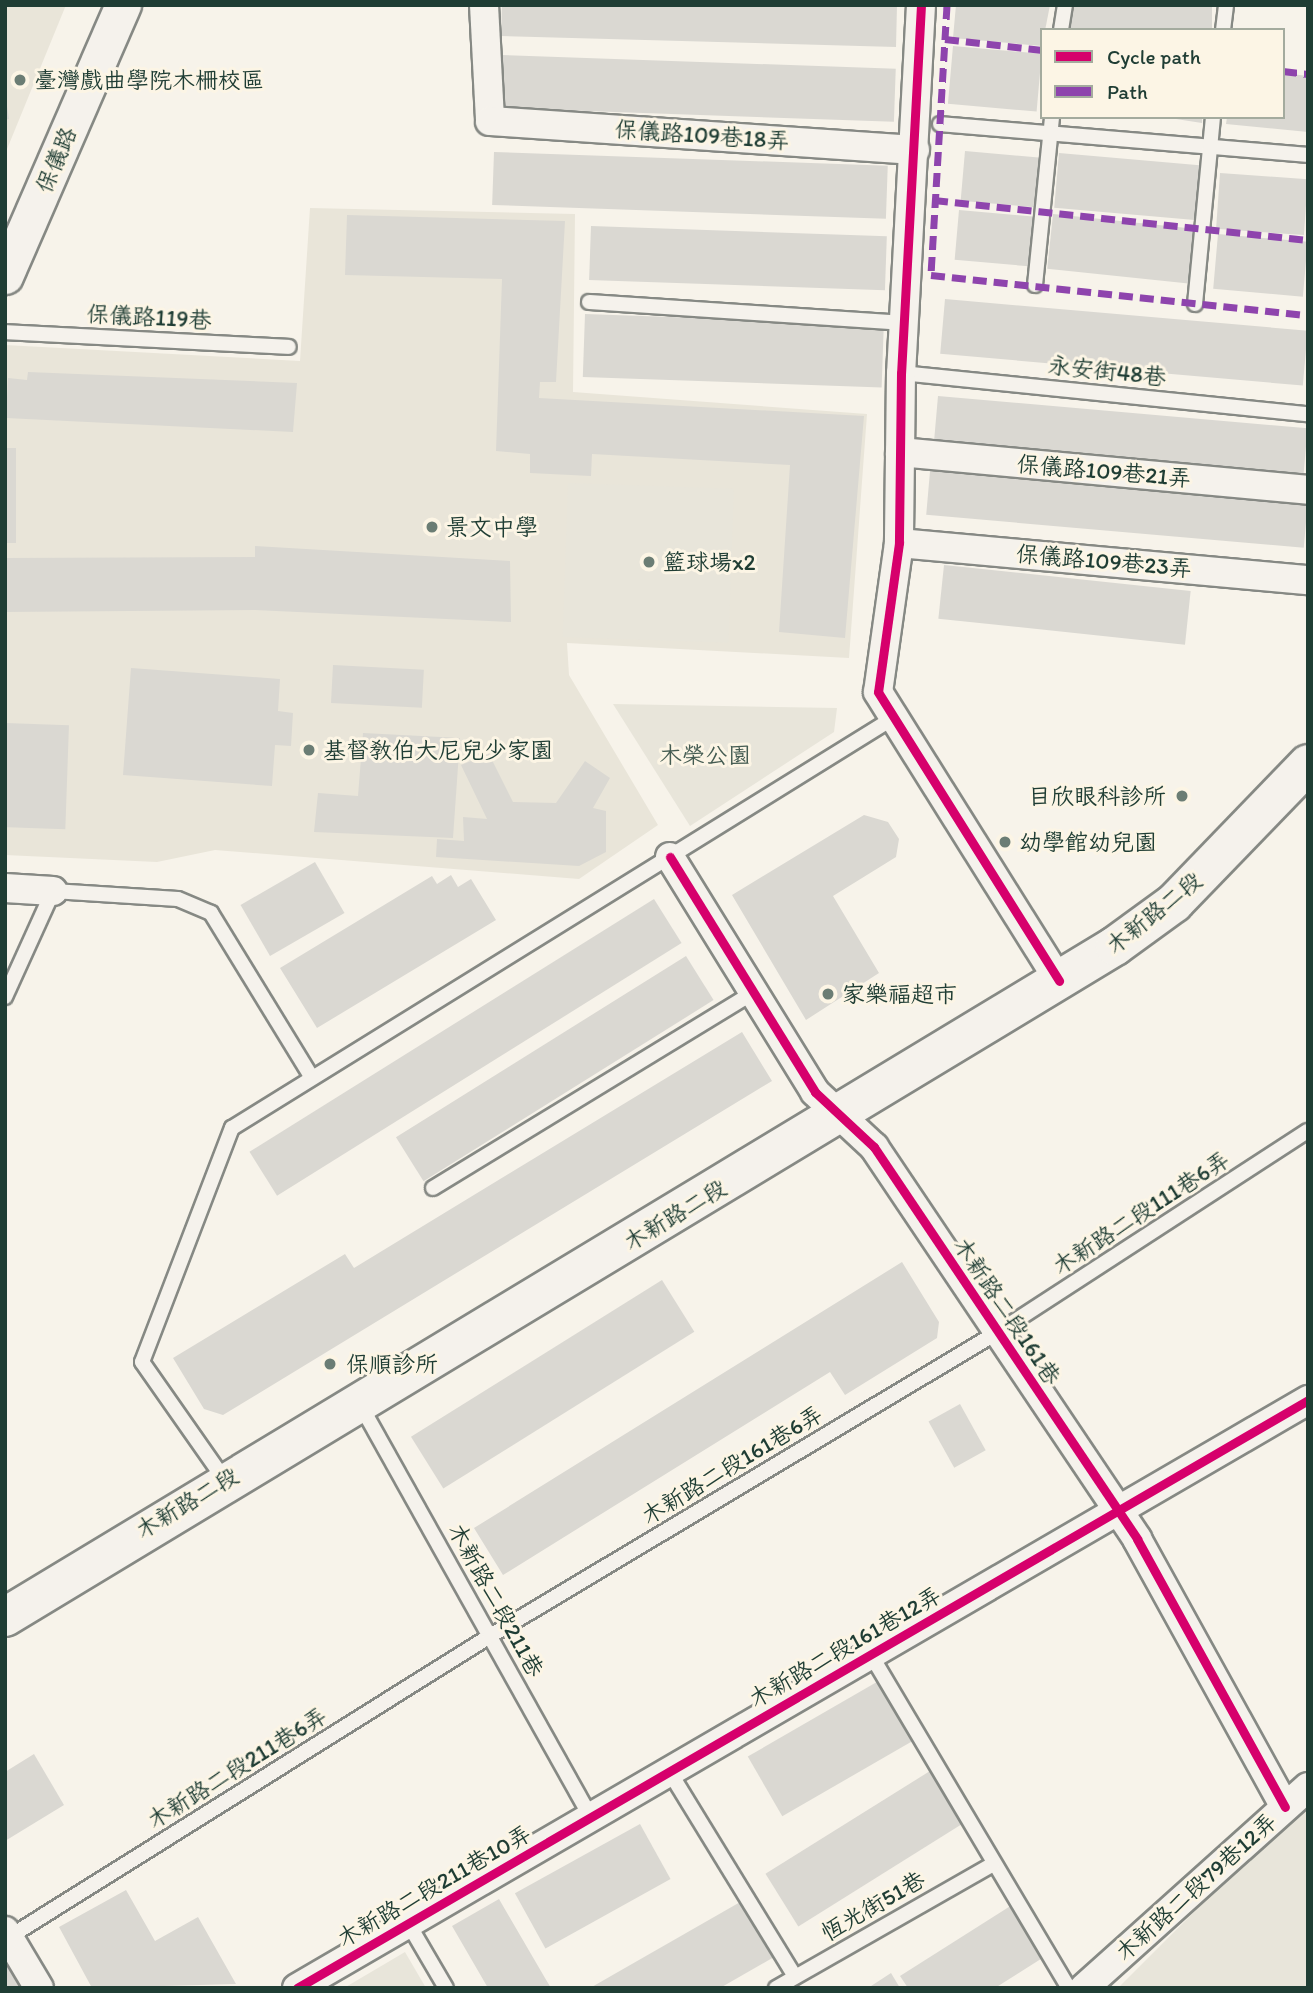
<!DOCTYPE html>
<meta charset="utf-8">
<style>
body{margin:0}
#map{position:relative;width:1313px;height:1993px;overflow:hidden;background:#f7f3ea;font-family:Itim,"LXGW WenKai TC",sans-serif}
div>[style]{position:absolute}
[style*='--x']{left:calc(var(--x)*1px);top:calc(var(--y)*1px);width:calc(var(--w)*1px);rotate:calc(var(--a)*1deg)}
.built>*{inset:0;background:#e9e5d9}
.green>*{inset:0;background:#e8e5da;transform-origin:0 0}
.building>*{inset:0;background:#dad8d2;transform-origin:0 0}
.roads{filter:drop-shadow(2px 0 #868984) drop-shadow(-2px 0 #868984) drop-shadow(0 2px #868984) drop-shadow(0 -2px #868984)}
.service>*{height:14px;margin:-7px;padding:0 7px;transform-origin:7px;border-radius:7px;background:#f5f2ec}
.minor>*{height:28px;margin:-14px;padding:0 14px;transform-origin:14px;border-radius:14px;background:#f5f2ec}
.tertiary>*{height:35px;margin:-17.5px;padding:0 17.5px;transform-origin:17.5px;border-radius:17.5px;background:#f5f2ec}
.secondary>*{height:38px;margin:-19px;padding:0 19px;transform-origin:19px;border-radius:19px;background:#f5f2ec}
.quiet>*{height:7px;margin-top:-3.5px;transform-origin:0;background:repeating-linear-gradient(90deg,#8e44ad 0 14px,transparent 0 21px)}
.cycleway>*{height:9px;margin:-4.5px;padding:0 4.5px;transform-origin:4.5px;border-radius:4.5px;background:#d6006c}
.dots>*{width:19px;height:19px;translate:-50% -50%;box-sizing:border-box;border:4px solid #fcf5e5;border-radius:50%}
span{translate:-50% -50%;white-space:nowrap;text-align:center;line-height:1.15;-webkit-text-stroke:6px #fcf5e5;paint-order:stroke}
.poi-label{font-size:23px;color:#1f3d34}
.left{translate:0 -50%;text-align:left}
.right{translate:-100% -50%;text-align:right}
.street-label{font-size:23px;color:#1f3d34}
.park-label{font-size:23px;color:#455c52}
.frame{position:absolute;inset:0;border:7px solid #1f3d34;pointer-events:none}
.legend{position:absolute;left:1040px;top:28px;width:245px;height:91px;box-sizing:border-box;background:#fcf5e5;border:2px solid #a4ab9e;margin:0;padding:9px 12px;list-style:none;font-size:21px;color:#1f3d34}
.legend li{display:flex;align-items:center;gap:14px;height:35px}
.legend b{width:35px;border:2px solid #a4ab9e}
</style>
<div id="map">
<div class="built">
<i style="clip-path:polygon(5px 5px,66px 5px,5px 154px)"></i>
<i style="clip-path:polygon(310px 208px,575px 214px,573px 392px,867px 414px,849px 658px,567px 643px,569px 675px,658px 825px,579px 879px,215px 850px,157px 862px,5px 855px,5px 345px,300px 361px)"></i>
</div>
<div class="green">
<i style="left:568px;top:483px;width:166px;height:154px;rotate:2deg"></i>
<i style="clip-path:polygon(613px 704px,837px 708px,834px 732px,690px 826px)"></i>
<i style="clip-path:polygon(1308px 1798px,1308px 1988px,1118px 1988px)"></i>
<i style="clip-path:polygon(405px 1952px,426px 1988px,344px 1988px)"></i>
</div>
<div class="building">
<i style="clip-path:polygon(502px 5px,897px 5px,896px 47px,501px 36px)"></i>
<i style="clip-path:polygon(956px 5px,1050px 5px,1042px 46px,953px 38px)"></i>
<i style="left:1071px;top:5px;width:141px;height:25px"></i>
<i style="left:953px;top:46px;width:89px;height:58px;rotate:5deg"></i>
<i style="left:501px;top:55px;width:395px;height:53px;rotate:2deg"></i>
<i style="clip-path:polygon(1283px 73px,1308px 76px,1308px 132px,1226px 124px,1227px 117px,1283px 117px)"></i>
<i style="clip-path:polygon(5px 93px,9px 119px,5px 120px)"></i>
<i style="clip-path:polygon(1163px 117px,1202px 117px,1202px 123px)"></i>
<i style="left:965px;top:151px;width:74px;height:50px;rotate:5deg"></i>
<i style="left:494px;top:152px;width:394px;height:53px;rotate:2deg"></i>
<i style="left:1059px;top:153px;width:141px;height:55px;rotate:5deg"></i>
<i style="left:1220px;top:173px;width:88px;height:56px;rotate:4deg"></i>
<i style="left:959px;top:210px;width:74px;height:50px;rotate:5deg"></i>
<i style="left:1053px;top:214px;width:142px;height:55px;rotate:6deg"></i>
<i style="clip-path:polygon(347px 215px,565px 221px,556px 382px,540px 382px,539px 398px,864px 416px,845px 638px,779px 632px,790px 465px,592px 454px,591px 476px,530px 473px,530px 454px,496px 451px,502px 279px,345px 275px)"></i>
<i style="left:591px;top:226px;width:296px;height:54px;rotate:2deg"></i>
<i style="left:1218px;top:234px;width:90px;height:55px;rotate:5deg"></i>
<i style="left:945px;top:299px;width:364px;height:55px;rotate:5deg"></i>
<i style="left:585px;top:314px;width:299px;height:63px;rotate:2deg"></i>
<i style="clip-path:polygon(28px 372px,297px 383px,293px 432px,6px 418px,8px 378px,27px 380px)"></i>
<i style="left:938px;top:396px;width:371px;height:55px;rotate:5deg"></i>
<i style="left:5px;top:448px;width:11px;height:95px"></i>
<i style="left:931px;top:460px;width:379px;height:55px;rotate:5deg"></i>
<i style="clip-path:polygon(255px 546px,510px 561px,511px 622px,255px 610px,5px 612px,5px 558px,255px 557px)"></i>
<i style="left:944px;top:565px;width:248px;height:54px;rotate:6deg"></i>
<i style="left:333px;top:665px;width:91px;height:38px;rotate:3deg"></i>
<i style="clip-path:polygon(131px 668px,280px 679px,278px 711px,293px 713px,291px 746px,275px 745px,272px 786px,123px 775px)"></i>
<i style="left:5px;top:723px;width:64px;height:104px;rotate:2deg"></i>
<i style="clip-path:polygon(363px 733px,460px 738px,453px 838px,314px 832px,318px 793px,358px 796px)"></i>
<i style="clip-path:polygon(489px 754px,513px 802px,556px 803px,585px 761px,610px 778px,593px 808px,606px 811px,606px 852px,579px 866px,436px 857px,437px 839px,464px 841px,463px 817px,487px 819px,461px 765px)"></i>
<i style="clip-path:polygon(864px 815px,888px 822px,899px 839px,896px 857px,833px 896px,879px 973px,806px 1020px,732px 895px)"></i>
<i style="left:315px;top:862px;width:59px;height:86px;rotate:60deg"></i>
<i style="clip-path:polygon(451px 875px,458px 887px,471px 879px,496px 920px,317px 1028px,280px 968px,432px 876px,437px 884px)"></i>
<i style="left:654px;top:899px;width:52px;height:477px;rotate:58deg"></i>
<i style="left:686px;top:956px;width:52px;height:342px;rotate:58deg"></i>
<i style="clip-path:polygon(742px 1032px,772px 1081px,223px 1415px,204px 1409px,173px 1358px,345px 1254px,354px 1268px)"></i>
<i style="clip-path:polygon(902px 1262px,939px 1322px,937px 1338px,845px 1395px,830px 1372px,503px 1575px,474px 1528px)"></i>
<i style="left:662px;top:1280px;width:61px;height:296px;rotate:58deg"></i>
<i style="left:960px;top:1404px;width:53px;height:36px;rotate:61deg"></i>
<i style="left:882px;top:1679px;width:69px;height:155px;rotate:60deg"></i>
<i style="clip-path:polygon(34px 1754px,64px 1805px,5px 1841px,5px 1772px)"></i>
<i style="left:930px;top:1771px;width:62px;height:194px;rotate:58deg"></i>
<i style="left:640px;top:1824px;width:63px;height:143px;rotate:61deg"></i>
<i style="clip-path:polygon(126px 1890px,155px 1941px,198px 1917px,236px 1984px,92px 1988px,59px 1927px)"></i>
<i style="clip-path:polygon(499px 1899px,545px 1978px,551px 1988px,488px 1988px,452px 1926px)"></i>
<i style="clip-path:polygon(742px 1901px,774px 1957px,720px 1988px,590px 1988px)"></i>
<i style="clip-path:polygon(1012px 1905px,1044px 1957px,995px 1988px,908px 1988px,900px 1976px)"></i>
<i style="clip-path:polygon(5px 1955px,23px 1988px,5px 1988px)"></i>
<i style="clip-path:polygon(891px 1973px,900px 1988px,868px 1988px)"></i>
</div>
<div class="roads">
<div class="service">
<i style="--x:1061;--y:30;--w:25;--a:-81"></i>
<i style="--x:1223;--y:30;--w:25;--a:-83"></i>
<i style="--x:940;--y:124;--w:369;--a:4.8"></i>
<i style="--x:1035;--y:285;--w:169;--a:-84.2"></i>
<i style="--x:589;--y:302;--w:317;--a:3.8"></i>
<i style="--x:1195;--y:304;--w:188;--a:-84.5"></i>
<i style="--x:5;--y:332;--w:284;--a:3"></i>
<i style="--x:901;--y:373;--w:409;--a:5.8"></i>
<i style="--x:5;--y:997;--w:116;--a:-65.6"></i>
<i style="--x:53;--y:891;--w:125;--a:3.7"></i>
<i style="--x:178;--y:899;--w:36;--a:23"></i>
<i style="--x:211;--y:913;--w:193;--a:58.5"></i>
<i style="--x:433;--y:1188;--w:375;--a:-31.4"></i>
<i style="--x:361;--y:1406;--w:471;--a:60.8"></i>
<i style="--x:224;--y:1479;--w:143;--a:-125"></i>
<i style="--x:142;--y:1362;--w:251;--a:-69"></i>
<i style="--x:232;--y:1128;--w:774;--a:-31.8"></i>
<i style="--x:871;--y:1655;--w:387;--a:59.3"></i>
<i style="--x:669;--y:1771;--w:241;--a:58.5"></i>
<i style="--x:408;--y:1923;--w:75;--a:59.7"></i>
<i style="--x:6;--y:1939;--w:571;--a:-32.05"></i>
<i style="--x:490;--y:1636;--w:592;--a:-30.9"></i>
<i style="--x:998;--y:1332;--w:369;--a:-33"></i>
<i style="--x:776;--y:1988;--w:249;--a:-29.7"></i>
</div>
<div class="minor">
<i style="--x:484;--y:5;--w:116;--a:87"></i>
<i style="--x:490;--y:121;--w:426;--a:3.9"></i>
<i style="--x:921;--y:5;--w:369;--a:93.1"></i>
<i style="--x:901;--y:373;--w:170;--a:90.7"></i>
<i style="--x:899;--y:543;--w:150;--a:98"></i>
<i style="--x:878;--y:692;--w:341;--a:57.9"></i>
<i style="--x:900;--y:452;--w:410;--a:5.3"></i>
<i style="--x:899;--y:543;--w:411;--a:5.2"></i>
<i style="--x:670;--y:857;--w:276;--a:58.3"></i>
<i style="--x:815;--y:1092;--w:81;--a:43"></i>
<i style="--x:874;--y:1147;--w:472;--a:56.1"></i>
<i style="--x:1137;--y:1539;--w:306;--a:61.1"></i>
<i style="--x:5;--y:888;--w:48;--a:3.6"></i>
<i style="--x:5;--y:1931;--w:66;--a:59.2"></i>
<i style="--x:297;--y:1988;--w:1170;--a:-30.18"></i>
<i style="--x:1084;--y:1988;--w:301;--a:-41.9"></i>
</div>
<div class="tertiary">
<i style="--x:5;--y:276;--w:296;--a:-66.5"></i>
</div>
<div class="secondary">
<i style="--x:5;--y:1617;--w:1297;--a:-31.15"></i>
<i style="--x:1115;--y:946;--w:73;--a:-36.1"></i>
<i style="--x:1174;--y:903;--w:193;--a:-46"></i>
</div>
</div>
<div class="quiet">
<i style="--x:947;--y:5;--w:270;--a:93.4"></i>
<i style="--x:931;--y:275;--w:379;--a:6.1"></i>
<i style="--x:945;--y:39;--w:98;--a:6.5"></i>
<i style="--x:1283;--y:71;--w:25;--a:7"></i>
<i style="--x:934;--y:200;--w:376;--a:6.1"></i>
</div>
<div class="cycleway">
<i style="--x:921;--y:5;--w:369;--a:93.1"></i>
<i style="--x:901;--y:373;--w:170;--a:90.7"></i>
<i style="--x:899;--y:543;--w:150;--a:98"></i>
<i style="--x:878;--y:692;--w:341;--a:57.9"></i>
<i style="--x:670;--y:857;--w:276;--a:58.3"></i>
<i style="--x:815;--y:1092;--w:81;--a:43"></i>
<i style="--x:874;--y:1147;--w:472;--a:56.1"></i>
<i style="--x:1137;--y:1539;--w:306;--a:61.1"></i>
<i style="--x:297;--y:1988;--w:1170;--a:-30.18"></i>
</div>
<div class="dots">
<i style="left:20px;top:80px;background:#6b7d74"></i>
<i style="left:432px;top:527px;background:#6b7d74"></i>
<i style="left:649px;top:562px;background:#6b7d74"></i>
<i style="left:309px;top:750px;background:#6b7d74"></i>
<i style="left:1182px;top:796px;background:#6b7d74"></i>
<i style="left:1005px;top:842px;background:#6b7d74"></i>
<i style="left:828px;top:994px;background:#6b7d74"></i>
<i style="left:330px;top:1364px;background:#6b7d74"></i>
</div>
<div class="poi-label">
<span class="left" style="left:34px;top:80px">臺灣戲曲學院木柵校區</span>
<span class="left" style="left:446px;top:527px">景文中學</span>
<span class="left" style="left:663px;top:562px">籃球場x2</span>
<span class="left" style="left:323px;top:750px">基督教伯大尼兒少家園</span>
<span class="right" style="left:1166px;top:796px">目欣眼科診所</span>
<span class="left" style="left:1019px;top:842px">幼學館幼兒園</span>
<span class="left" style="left:842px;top:994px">家樂福超市</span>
<span class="left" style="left:346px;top:1364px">保順診所</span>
</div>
<div class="street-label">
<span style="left:702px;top:135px;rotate:4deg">保儀路109巷18弄</span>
<span style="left:56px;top:160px;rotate:-67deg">保儀路</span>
<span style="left:149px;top:317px;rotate:3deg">保儀路119巷</span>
<span style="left:1107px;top:371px;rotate:6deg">永安街48巷</span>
<span style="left:1104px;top:471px;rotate:5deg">保儀路109巷21弄</span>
<span style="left:1104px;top:561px;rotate:5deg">保儀路109巷23弄</span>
<span style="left:1154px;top:913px;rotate:-39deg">木新路二段</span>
<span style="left:1141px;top:1213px;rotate:-33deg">木新路二段111巷6弄</span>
<span style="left:675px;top:1215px;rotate:-31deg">木新路二段</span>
<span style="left:1007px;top:1311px;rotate:56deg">木新路二段161巷</span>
<span style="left:732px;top:1465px;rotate:-31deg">木新路二段161巷6弄</span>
<span style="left:187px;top:1503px;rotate:-31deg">木新路二段</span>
<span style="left:496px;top:1600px;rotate:61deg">木新路二段211巷</span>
<span style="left:845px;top:1647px;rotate:-30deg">木新路二段161巷12弄</span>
<span style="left:237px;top:1768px;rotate:-32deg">木新路二段211巷6弄</span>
<span style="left:434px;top:1886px;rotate:-30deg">木新路二段211巷10弄</span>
<span style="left:1196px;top:1887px;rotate:-42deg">木新路二段79巷12弄</span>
<span style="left:873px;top:1906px;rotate:-30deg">恆光街51巷</span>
</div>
<div class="park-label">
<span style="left:705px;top:755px">木榮公園</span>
</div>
<div class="frame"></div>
<ul class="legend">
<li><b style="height:9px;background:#d6006c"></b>Cycle path</li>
<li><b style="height:9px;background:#8e44ad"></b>Path</li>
</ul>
</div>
